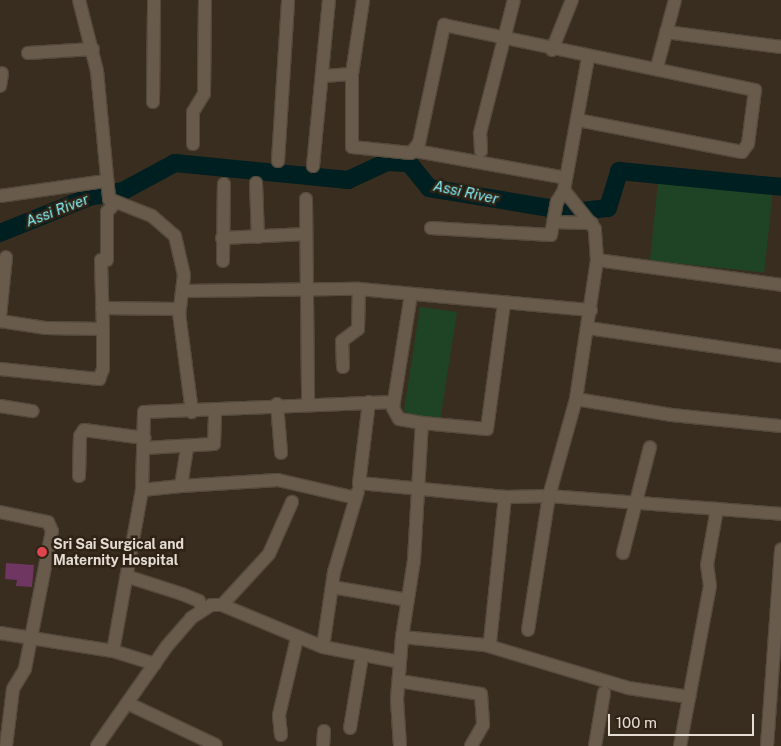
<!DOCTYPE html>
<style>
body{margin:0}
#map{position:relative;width:781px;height:746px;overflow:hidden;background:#392d1f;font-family:"Public Sans",sans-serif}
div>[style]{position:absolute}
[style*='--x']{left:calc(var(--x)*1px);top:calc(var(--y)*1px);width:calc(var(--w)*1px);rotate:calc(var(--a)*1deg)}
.green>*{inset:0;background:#1f4425;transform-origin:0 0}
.river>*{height:18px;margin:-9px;padding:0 9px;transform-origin:9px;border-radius:9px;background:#001f21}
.building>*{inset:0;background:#6e3660}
.roads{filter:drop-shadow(1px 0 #53493d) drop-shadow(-1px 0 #53493d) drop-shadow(0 1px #53493d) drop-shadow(0 -1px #53493d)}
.minor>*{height:12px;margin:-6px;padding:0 6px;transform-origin:6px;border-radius:6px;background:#685b4b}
.dots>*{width:14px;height:14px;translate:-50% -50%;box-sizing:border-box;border:2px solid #2f2315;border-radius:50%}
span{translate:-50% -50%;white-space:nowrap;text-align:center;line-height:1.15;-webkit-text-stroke:5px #2f2315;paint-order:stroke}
.poi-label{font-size:14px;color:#e5ddd4;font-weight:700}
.left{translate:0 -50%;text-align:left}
.water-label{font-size:15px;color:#83f1fa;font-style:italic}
.scale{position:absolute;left:608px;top:714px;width:146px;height:22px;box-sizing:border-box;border:2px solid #e5ddd4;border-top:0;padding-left:6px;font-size:15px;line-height:18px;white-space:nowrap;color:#e5ddd4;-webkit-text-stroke:4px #2f2315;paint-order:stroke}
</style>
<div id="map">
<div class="green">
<i style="left:658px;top:183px;width:115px;height:78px;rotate:6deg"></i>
<i style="clip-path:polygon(420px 307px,457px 312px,440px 421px,414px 419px,404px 410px)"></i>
</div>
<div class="river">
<i style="--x:0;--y:233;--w:96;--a:-22"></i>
<i style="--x:89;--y:197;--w:35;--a:-10"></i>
<i style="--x:123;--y:191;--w:59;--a:-28.3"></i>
<i style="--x:175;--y:163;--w:174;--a:5.6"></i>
<i style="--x:348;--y:180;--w:43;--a:-24.8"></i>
<i style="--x:387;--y:162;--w:22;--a:3"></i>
<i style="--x:409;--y:163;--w:32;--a:51"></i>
<i style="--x:429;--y:188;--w:147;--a:9.4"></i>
<i style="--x:574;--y:212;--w:34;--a:-7"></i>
<i style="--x:608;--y:208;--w:39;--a:-73"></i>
<i style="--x:619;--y:171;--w:163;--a:5.6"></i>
</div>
<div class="building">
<i style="clip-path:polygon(6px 563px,34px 565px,32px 587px,16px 586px,17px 580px,5px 579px)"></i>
</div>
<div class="roads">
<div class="minor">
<i style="--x:79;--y:0;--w:73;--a:75.8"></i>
<i style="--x:97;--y:71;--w:129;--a:84.6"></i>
<i style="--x:109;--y:199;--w:46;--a:21.6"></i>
<i style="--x:152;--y:216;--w:30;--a:41"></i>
<i style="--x:175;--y:236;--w:40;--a:77"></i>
<i style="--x:184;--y:275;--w:38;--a:97"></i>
<i style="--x:179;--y:313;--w:100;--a:82.5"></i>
<i style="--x:666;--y:32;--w:116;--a:7.4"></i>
<i style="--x:552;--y:50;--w:54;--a:-68.2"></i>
<i style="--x:28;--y:53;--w:65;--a:-3.5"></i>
<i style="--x:657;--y:67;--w:69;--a:-75"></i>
<i style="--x:352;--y:74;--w:73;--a:90"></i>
<i style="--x:352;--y:147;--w:59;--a:5.8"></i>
<i style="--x:411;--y:153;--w:13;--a:-51"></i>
<i style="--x:419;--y:143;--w:121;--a:-78"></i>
<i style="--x:444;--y:25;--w:318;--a:11.8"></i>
<i style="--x:755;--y:90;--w:54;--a:97.4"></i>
<i style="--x:748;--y:144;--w:10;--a:127"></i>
<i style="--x:742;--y:152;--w:168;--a:-169"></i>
<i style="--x:323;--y:76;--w:29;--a:-4"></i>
<i style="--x:352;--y:74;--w:75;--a:-81.5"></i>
<i style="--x:0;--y:86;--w:13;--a:-81"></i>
<i style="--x:153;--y:102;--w:102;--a:-89.4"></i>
<i style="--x:193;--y:144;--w:32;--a:-90"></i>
<i style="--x:193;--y:112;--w:21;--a:-59"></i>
<i style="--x:204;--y:94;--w:94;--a:-89.4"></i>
<i style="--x:416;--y:151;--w:152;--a:10.2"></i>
<i style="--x:481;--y:151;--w:18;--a:-93"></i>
<i style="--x:480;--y:133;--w:137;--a:-75.7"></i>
<i style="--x:278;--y:161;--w:161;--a:-86.4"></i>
<i style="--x:313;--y:166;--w:167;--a:-84.5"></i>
<i style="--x:256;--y:183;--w:54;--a:87.9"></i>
<i style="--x:0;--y:196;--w:107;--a:-8.1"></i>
<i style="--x:306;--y:199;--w:204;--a:89.4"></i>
<i style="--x:554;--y:222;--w:38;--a:2"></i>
<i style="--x:431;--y:228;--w:120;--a:3.3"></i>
<i style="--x:551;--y:235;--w:34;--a:-80"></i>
<i style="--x:557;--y:202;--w:14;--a:-60"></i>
<i style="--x:222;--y:238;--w:84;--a:-2.7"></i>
<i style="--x:107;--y:260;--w:48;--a:-90"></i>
<i style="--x:107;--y:212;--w:12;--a:-48"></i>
<i style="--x:597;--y:260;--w:186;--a:7.7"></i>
<i style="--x:223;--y:261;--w:77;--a:-89.3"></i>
<i style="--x:184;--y:291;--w:175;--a:-0.7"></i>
<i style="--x:359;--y:289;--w:233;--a:5.2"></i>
<i style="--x:102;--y:308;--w:77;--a:0.7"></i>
<i style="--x:0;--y:316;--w:59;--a:-84.2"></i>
<i style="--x:0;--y:321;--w:47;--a:8.7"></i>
<i style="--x:46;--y:328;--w:57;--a:1"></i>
<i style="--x:103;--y:329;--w:69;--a:-91.7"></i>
<i style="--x:588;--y:328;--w:195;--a:8.3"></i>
<i style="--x:343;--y:367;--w:26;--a:-92"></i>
<i style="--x:342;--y:341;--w:20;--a:-37"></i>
<i style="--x:358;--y:329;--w:40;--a:-88.6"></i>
<i style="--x:0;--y:369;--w:100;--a:5.8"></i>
<i style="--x:99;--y:379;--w:11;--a:-68"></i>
<i style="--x:103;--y:369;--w:40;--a:-90"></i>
<i style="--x:576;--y:399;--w:97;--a:9.5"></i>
<i style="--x:672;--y:415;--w:110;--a:5.8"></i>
<i style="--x:369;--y:402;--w:82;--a:97"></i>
<i style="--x:359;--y:483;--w:147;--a:5.5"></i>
<i style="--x:505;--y:497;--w:44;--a:-1.3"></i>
<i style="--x:549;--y:496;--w:233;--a:4.4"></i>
<i style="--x:277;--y:404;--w:49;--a:85.3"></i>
<i style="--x:0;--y:406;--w:33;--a:9"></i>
<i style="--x:422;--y:423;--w:65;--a:5.3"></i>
<i style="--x:487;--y:429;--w:127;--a:-82.3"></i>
<i style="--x:144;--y:448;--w:70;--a:-3.3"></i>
<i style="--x:214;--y:444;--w:33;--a:-88"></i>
<i style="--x:79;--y:476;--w:40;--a:-88.6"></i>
<i style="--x:80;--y:436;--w:7;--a:-56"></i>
<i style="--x:84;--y:430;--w:61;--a:7.6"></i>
<i style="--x:181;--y:486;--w:97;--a:-3.5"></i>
<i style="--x:278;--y:480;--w:80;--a:13"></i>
<i style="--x:142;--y:490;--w:39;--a:-6"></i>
<i style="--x:181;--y:486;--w:37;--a:-81"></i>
<i style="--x:0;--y:512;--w:49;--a:11.8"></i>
<i style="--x:48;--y:522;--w:10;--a:66"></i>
<i style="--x:52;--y:531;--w:141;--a:101.1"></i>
<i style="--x:25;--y:669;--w:23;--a:121"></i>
<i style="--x:13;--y:689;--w:57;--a:97"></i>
<i style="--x:623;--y:553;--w:109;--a:-75.7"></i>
<i style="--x:129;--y:577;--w:56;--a:17.8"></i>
<i style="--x:182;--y:594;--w:18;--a:22"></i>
<i style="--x:199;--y:601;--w:9;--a:69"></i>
<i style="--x:332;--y:587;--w:77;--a:9.7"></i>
<i style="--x:222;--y:605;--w:69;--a:-47.3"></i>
<i style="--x:269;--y:554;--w:57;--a:-66.1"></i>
<i style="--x:528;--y:630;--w:136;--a:-81.1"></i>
<i style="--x:549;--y:496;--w:101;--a:-74.4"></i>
<i style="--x:576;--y:399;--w:141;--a:-81.4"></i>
<i style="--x:597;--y:260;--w:31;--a:-94"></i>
<i style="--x:595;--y:229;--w:50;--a:-128.5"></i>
<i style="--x:564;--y:190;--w:134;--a:-79.7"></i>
<i style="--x:0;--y:633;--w:114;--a:9.1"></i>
<i style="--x:113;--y:651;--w:44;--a:17.2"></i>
<i style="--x:402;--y:637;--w:83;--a:5.5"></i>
<i style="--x:485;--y:645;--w:6;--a:-31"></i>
<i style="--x:490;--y:642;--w:146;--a:-84.1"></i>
<i style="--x:485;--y:645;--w:149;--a:16.7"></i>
<i style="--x:628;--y:688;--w:62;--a:8.4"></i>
<i style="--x:323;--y:647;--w:76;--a:-81.7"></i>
<i style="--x:334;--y:572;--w:84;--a:-73.5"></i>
<i style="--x:113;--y:651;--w:164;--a:-79.8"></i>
<i style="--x:142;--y:490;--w:78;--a:-88.5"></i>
<i style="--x:144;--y:412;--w:250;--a:-2.3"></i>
<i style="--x:399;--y:681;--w:83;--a:9"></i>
<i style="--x:481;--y:694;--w:31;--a:86"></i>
<i style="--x:483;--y:725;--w:24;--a:120"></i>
<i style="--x:127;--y:703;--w:98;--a:25.3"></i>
<i style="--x:350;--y:728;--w:73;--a:-80.5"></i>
<i style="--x:281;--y:735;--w:20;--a:-96"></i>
<i style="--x:279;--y:715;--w:79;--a:-76.8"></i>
<i style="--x:97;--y:746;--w:122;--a:-55"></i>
<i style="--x:167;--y:646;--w:37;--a:-49"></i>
<i style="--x:191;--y:618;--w:24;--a:-33"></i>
<i style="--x:211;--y:605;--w:11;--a:0"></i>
<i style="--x:222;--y:605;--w:109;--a:22.6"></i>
<i style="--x:323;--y:647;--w:78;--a:11"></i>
<i style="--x:323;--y:746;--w:15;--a:-86"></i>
<i style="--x:400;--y:746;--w:47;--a:-93.7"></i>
<i style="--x:397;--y:699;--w:62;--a:-85.4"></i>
<i style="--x:402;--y:637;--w:78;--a:-81.1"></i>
<i style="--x:414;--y:560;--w:137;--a:-86.7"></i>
<i style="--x:422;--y:423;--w:23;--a:-170"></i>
<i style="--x:399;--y:419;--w:13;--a:-119"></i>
<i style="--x:393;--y:408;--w:115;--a:-81"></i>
<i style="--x:595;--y:746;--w:54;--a:-80.4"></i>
<i style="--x:680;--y:746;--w:163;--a:-79.4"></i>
<i style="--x:710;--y:586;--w:21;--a:-98"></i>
<i style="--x:707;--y:565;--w:57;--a:-79.9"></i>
<i style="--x:767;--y:746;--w:197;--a:-85.9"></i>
</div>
</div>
<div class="dots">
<i style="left:42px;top:552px;background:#e0444e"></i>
</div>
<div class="poi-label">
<span class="left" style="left:53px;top:552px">Sri Sai Surgical and<br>Maternity Hospital</span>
</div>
<div class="water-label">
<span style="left:466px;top:192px;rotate:12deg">Assi River</span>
<span style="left:57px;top:210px;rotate:-21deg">Assi River</span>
</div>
<div class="scale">100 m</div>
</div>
